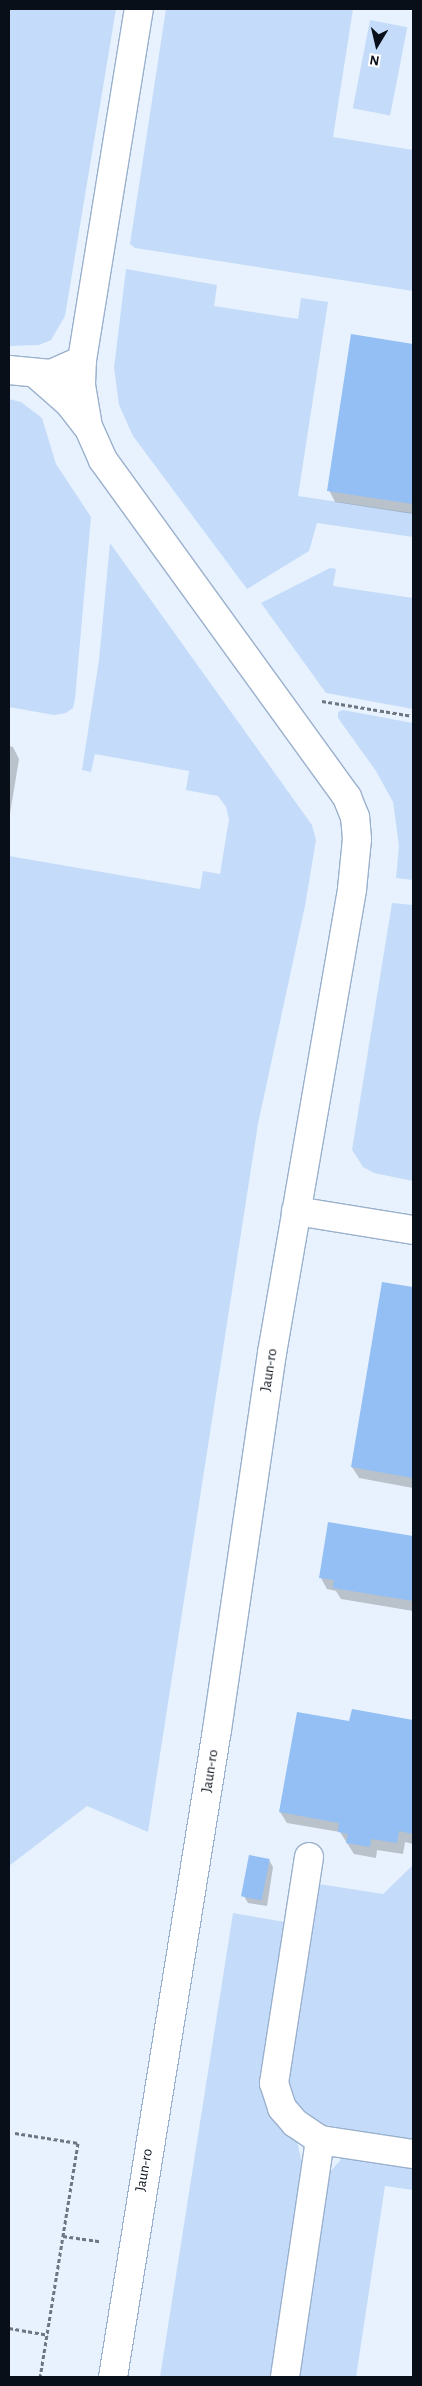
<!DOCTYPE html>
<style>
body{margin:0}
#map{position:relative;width:422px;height:2386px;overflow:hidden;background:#e8f2fe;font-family:"Alegreya Sans",sans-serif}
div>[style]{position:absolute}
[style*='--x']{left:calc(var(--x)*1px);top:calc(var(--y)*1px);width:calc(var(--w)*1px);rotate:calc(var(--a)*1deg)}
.green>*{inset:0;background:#c4dcf9;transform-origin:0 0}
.shadow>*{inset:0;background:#0003}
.building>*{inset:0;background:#93bff5;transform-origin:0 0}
.path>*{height:3px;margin-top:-1.5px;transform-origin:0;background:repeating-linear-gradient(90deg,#6e7681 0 4px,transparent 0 6.5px)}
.roads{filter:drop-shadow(1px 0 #9ab0cc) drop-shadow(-1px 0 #9ab0cc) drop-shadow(0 1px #9ab0cc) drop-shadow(0 -1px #9ab0cc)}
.minor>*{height:28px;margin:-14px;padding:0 14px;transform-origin:14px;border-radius:14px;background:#fff}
span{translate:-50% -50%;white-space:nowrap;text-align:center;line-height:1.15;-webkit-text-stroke:5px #fff;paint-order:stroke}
.street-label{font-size:15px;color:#080f19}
.frame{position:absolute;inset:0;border:10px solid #080f19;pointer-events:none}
.north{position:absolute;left:352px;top:20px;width:50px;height:50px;-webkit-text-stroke:4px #fff;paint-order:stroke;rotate:189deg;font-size:14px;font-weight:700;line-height:20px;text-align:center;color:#080f19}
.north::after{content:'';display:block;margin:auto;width:18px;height:22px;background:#080f19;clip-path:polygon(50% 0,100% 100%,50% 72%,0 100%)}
</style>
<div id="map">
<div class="green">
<i style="clip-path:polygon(9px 9px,116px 9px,65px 316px,51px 340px,39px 345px,9px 346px)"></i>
<i style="clip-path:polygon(166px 9px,353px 9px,333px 137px,413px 150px,413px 291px,135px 248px,130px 244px)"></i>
<i style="left:370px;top:20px;width:38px;height:90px;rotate:11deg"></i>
<i style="clip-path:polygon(126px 269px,217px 285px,214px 306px,298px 319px,301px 298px,328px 302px,298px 496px,413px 513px,413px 537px,317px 523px,309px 551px,247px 589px,133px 436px,119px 405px,114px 368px)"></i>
<i style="clip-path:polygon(9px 399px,21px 402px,42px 418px,56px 464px,91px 517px,75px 699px,73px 708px,66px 713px,54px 715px,9px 707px)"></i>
<i style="clip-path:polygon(110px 543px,312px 825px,316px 840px,305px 906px,258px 1124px,148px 1832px,87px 1806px,9px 1866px,9px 856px,200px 889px,203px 871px,220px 874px,229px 819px,226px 807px,218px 796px,186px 790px,189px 771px,95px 754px,91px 772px,82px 770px,99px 660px)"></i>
<i style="clip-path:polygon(330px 568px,336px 569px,333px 586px,413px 598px,413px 709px,326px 693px,261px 603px)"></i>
<i style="clip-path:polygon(343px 710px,413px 723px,413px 880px,396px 878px,399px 846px,393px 802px,376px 771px,338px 718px,338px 712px)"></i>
<i style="clip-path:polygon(392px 903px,413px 905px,413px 1181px,374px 1173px,363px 1167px,352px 1150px)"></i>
<i style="clip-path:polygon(413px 1865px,413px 2140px,319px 2124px,295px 2102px,286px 2077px,319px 1884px,383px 1894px)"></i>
<i style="clip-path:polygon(233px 1913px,285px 1922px,261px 2077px,262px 2091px,265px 2104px,297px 2141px,304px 2171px,274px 2377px,160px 2377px)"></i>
<i style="clip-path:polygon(344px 2156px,413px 2162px,413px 2190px,385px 2186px,356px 2377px,295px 2377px,329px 2173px)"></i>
</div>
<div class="shadow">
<i style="clip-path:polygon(352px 336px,413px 345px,413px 514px,335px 502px,329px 490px)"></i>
<i style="clip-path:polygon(9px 746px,13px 747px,19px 759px,9px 820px)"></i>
<i style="clip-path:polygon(383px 1283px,413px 1288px,413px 1488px,359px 1478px,352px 1467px)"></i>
<i style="clip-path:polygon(329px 1523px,413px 1537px,413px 1611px,341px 1599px,336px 1591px,327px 1589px,321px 1578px)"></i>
<i style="clip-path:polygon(353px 1710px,413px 1721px,413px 1844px,405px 1842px,403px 1854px,377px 1850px,376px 1858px,354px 1854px,340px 1832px,287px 1823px,280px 1812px,350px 1723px)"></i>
<i style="clip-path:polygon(269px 1860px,273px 1867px,267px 1906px,248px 1903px,244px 1896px)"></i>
</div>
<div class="building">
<i style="clip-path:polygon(351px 334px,413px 344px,413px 504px,327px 491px)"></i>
<i style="clip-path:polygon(382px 1282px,413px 1287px,413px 1478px,351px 1467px)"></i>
<i style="clip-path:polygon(328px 1522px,413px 1536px,413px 1601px,333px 1588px,334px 1580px,319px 1578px)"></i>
<i style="clip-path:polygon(352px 1709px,413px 1720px,413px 1834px,399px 1831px,397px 1843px,371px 1839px,370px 1847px,346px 1843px,348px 1834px,338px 1832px,339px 1823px,279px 1812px,297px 1712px,349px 1721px)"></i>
<i style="left:249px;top:1855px;width:21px;height:42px;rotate:11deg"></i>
</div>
<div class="path">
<i style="--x:322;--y:701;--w:92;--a:9.4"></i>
<i style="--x:15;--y:2133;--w:64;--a:9"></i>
<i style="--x:78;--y:2143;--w:237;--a:99.2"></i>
<i style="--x:63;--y:2236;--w:37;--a:8"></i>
<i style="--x:9;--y:2328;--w:39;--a:10"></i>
</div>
<div class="roads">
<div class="minor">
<i style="--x:9;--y:370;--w:42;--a:5.4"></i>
<i style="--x:51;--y:374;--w:34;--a:-24"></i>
<i style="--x:36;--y:374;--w:44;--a:41.3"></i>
<i style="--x:69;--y:403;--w:28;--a:52"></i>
<i style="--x:296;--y:1211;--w:119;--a:9.2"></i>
<i style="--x:309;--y:1857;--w:229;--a:98.8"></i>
<i style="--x:274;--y:2083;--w:26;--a:72"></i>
<i style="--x:282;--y:2108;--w:20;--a:49"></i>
<i style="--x:295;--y:2123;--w:30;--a:34"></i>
<i style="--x:113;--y:2377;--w:655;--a:-80.87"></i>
<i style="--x:217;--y:1730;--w:381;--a:-81.7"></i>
<i style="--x:272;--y:1353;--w:471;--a:-80.2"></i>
<i style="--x:352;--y:889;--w:50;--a:-84.3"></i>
<i style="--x:357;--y:839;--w:22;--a:-95"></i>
<i style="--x:355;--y:817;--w:22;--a:-112"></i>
<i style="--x:347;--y:797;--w:416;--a:-125.9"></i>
<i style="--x:103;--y:460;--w:36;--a:-114"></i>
<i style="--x:88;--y:427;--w:43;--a:-99.5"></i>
<i style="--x:81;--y:385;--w:25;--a:-88"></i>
<i style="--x:82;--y:360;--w:356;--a:-80.8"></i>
<i style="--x:285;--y:2377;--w:240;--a:-81.6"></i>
<i style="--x:320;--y:2140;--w:94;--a:8.6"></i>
</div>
</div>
<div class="street-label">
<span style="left:269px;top:1370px;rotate:-81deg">Jaun-ro</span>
<span style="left:210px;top:1771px;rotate:-81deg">Jaun-ro</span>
<span style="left:144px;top:2170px;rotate:-80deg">Jaun-ro</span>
</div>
<div class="frame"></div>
<div class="north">N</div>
</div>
